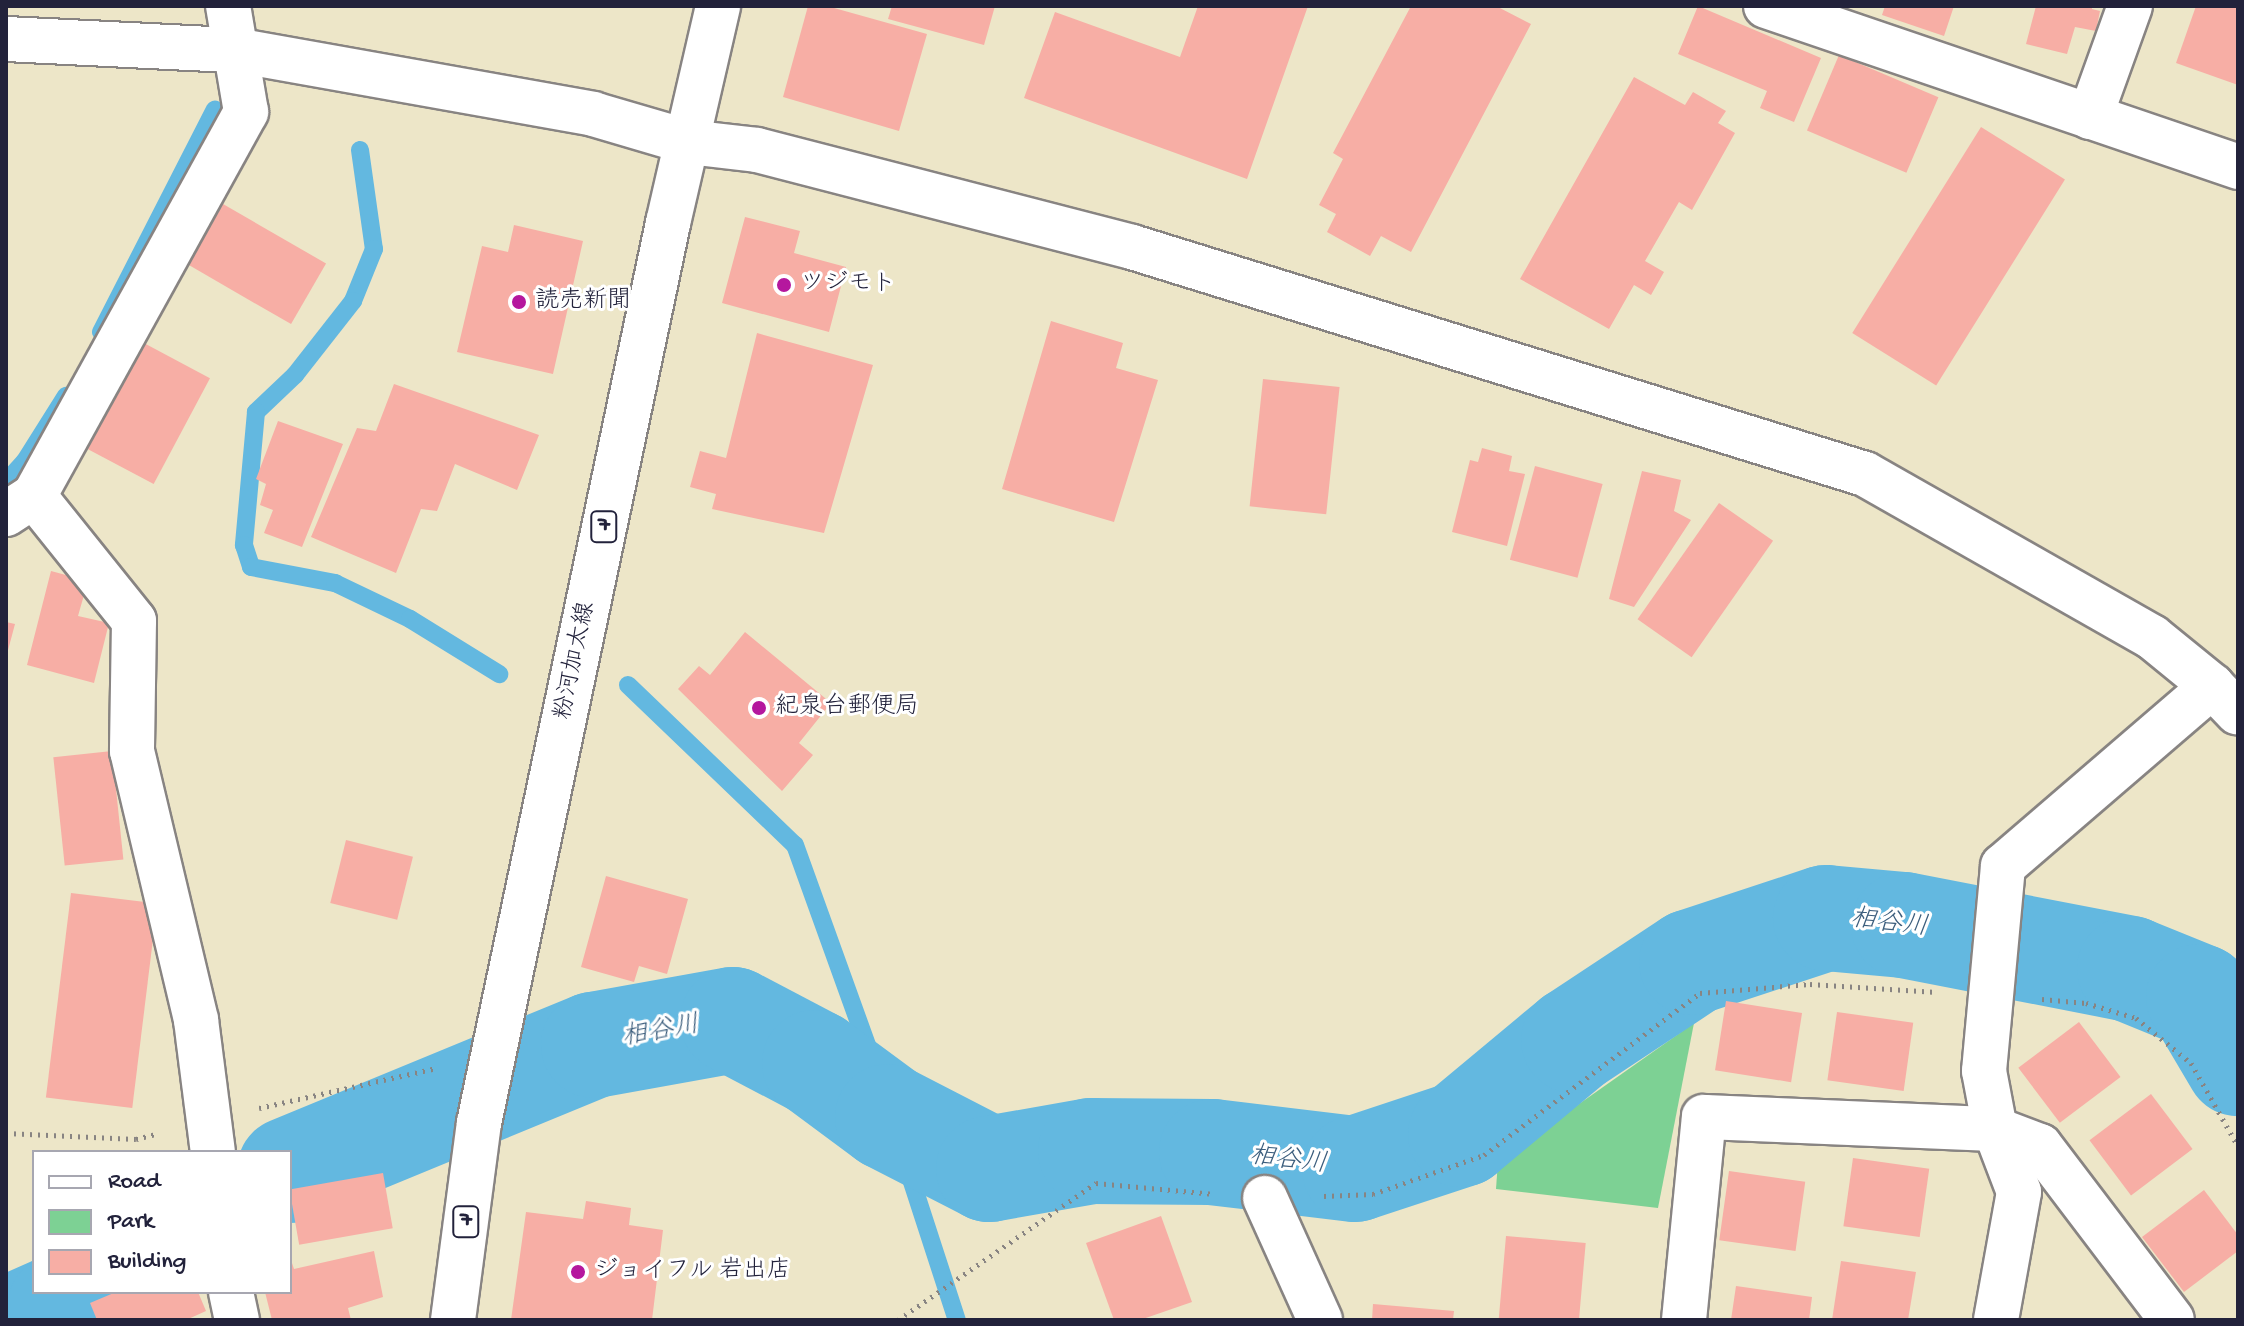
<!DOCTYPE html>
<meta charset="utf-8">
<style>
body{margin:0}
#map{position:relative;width:2244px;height:1326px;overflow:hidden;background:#ede6c8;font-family:"Gochi Hand","Klee One",sans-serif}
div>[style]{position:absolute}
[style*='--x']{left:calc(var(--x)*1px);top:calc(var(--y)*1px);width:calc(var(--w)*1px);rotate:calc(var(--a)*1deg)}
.green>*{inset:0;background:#7dd194}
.stream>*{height:18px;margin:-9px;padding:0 9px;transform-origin:9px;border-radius:9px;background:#63b8e0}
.river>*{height:106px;margin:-53px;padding:0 53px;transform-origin:53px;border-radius:53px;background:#63b8e0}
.building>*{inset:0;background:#f7aea5;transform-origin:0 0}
.path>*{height:5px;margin-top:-2.5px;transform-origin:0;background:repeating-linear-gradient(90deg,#888482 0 2px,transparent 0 8px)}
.roads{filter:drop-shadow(2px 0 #888482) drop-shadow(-2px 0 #888482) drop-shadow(0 2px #888482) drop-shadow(0 -2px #888482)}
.minor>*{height:44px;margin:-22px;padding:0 22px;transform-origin:22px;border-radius:22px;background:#fff}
.major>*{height:44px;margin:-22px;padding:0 22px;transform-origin:22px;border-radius:22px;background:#fff}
.dots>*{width:22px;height:22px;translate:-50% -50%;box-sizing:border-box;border:4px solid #fff;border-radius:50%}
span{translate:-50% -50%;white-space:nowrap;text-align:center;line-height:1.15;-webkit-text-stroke:6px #fff;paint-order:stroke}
.shield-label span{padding:2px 6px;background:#fff;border:2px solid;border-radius:6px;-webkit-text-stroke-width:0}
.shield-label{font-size:22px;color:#22223b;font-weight:700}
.poi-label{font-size:24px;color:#22223b}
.left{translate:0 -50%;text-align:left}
.street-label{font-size:24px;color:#22223b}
.water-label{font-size:26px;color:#3c5e7d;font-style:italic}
.frame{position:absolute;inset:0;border:8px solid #22223b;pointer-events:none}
.legend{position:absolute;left:32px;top:1150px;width:260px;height:144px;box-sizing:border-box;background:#fff;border:2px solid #a7a7b1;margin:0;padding:10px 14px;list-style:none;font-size:24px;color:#22223b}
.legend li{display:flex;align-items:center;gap:16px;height:40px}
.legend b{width:40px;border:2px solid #a7a7b1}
</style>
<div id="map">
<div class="green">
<i style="clip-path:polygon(1694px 1023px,1658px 1208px,1496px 1189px,1498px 1161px)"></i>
</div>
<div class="stream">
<i style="--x:360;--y:150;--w:100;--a:82"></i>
<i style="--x:374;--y:249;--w:56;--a:112"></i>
<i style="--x:353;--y:301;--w:94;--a:128.1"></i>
<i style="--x:295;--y:375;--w:54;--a:136.5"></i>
<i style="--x:256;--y:412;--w:134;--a:95.2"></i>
<i style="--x:244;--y:545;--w:23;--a:72"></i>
<i style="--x:251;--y:567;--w:86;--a:10.8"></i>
<i style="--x:335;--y:583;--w:83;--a:25.6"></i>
<i style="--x:410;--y:619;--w:105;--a:31.7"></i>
<i style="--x:101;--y:332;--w:250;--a:-62.9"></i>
<i style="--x:6;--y:482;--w:28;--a:-48"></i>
<i style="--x:25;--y:461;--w:77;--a:-57.8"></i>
<i style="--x:628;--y:685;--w:231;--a:43.8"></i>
<i style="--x:795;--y:845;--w:231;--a:70.2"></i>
<i style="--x:873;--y:1062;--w:271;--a:72"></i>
</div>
<div class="river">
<i style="--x:290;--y:1170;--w:329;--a:-22.4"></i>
<i style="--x:594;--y:1045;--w:141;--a:-10.2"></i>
<i style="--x:733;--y:1020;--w:93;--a:27.7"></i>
<i style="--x:815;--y:1063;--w:91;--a:36.5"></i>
<i style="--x:888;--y:1117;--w:114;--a:27.2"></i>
<i style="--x:989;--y:1169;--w:104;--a:-10"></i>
<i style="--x:1091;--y:1151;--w:121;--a:0.5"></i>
<i style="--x:1212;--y:1152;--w:144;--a:6.8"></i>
<i style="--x:1355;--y:1169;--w:112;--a:-18.3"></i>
<i style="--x:1461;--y:1134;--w:147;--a:-39.8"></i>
<i style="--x:1574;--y:1040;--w:141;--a:-33.5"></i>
<i style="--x:1692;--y:962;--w:141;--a:-18.2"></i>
<i style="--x:1826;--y:918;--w:78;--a:5.1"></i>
<i style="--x:1904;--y:925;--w:230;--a:11"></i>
<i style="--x:2130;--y:969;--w:74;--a:22.1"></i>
<i style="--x:2199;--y:997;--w:77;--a:59.4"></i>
<i style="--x:30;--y:1320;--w:34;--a:-24"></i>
<i style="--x:61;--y:1306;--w:24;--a:-36"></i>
</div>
<div class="building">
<i style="clip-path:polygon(808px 6px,827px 6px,927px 34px,899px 131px,783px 97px)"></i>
<i style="clip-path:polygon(892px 6px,995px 6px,984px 45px,888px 19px)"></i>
<i style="clip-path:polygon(1198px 6px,1308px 6px,1247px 179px,1024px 98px,1055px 12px,1180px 57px)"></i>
<i style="clip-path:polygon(1411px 6px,1496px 6px,1531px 24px,1411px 252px,1381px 236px,1370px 256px,1327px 232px,1336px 214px,1319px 205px,1343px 159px,1333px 153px)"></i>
<i style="clip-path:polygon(1698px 6px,1821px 58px,1794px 122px,1760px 108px,1767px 91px,1678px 54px)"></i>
<i style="clip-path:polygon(1885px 6px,1954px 6px,1944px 36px,1882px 15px)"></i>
<i style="clip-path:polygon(2036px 6px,2092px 6px,2092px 9px,2100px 11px,2096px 31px,2075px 27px,2067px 54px,2026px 44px)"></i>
<i style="clip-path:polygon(2196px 6px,2238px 6px,2238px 85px,2176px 63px)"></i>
<i style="left:1839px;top:55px;width:108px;height:82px;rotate:23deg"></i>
<i style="clip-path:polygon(1634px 77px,1685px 105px,1693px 92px,1726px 111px,1718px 123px,1735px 133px,1692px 210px,1679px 202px,1645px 261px,1664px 272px,1651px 295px,1634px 285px,1609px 329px,1520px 279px)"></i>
<i style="left:1981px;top:127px;width:99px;height:243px;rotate:32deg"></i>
<i style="left:223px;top:204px;width:119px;height:70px;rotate:30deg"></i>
<i style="clip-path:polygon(745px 217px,800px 231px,794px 253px,846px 267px,829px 332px,722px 303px)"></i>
<i style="clip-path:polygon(514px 225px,583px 241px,553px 374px,457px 352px,482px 246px,508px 252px)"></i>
<i style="clip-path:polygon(1051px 321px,1123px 343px,1116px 368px,1158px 380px,1114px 522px,1002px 489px)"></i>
<i style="clip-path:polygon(757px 333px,873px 365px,824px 533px,712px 509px,716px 494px,690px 487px,700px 451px,726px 458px)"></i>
<i style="left:142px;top:342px;width:77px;height:120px;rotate:28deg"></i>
<i style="left:1263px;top:379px;width:77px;height:128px;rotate:6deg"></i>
<i style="clip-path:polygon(394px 384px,539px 435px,517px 490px,455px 464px,437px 511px,421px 509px,396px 573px,311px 537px,357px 428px,376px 431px)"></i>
<i style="clip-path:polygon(278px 421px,343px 444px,302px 547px,264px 533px,273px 510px,260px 505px,266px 484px,256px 479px)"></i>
<i style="clip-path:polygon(1482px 448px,1512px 456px,1509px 471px,1525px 474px,1507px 546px,1452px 532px,1470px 460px,1478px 462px)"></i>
<i style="left:1535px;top:466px;width:70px;height:97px;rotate:15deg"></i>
<i style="clip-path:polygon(1642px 471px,1681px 480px,1674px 511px,1691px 520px,1634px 607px,1609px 599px)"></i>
<i style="left:1719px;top:503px;width:66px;height:142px;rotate:35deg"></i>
<i style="clip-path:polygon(51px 571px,88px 581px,78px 616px,109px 623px,94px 683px,27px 665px)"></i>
<i style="clip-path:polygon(6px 622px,15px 624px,7px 654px,6px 654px)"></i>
<i style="clip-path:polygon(745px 632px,831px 703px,799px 743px,813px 755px,782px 791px,678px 689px,699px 666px,710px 675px)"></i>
<i style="left:112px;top:751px;width:109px;height:59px;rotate:84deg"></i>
<i style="left:346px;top:840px;width:69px;height:65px;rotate:14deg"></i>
<i style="clip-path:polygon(606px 876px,688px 899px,667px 974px,639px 966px,634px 982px,581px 967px)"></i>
<i style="left:71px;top:893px;width:87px;height:206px;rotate:7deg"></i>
<i style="left:1726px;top:1001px;width:77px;height:70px;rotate:9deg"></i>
<i style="left:1837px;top:1012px;width:77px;height:69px;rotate:8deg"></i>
<i style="left:2079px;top:1022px;width:69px;height:76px;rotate:53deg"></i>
<i style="left:2151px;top:1094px;width:69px;height:77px;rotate:53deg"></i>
<i style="left:1853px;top:1158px;width:77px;height:69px;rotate:8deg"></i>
<i style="left:1729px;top:1171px;width:77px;height:70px;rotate:8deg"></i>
<i style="left:383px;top:1173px;width:56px;height:95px;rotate:80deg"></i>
<i style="clip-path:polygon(2204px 1190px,2238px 1235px,2238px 1251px,2184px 1292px,2142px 1237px)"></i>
<i style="clip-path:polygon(586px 1201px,631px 1208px,629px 1225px,663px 1230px,652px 1320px,511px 1320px,526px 1212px,583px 1219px)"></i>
<i style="clip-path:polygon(1161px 1216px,1192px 1302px,1140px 1320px,1114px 1320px,1086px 1243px)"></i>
<i style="left:1506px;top:1236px;width:80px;height:84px;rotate:5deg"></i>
<i style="clip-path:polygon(374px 1251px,383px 1297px,348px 1308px,351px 1320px,272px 1320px,265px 1292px,290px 1292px,290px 1257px,294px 1269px)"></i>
<i style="clip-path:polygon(1841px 1261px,1916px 1272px,1908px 1320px,1832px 1320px)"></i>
<i style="clip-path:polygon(1736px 1286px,1812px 1297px,1809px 1320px,1731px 1320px)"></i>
<i style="clip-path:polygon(116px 1292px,198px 1292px,206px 1311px,186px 1320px,97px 1320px,90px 1303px)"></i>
<i style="clip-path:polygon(1373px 1304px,1454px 1311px,1453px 1320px,1372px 1320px)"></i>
</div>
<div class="path">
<i style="--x:2042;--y:999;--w:44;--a:5.2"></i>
<i style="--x:2086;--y:1003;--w:52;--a:16.7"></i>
<i style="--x:2136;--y:1018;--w:71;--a:39.3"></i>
<i style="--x:2191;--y:1063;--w:95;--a:60.5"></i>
<i style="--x:259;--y:1108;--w:181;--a:-12.7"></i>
<i style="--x:6;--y:1133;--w:130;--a:2.6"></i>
<i style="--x:136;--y:1139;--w:21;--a:-14"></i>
<i style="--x:1324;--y:1196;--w:49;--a:-2.3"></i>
<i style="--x:1373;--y:1194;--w:118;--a:-19.4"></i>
<i style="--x:1484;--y:1155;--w:270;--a:-36.9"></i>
<i style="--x:1700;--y:993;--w:110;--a:-4.7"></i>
<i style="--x:1810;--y:984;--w:127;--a:3.6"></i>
<i style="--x:898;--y:1320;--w:241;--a:-34.7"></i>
<i style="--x:1096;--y:1183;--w:119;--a:5.3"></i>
</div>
<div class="roads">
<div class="minor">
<i style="--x:1766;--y:6;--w:499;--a:18.8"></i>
<i style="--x:6;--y:39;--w:229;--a:2.8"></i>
<i style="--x:235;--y:50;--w:364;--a:10.1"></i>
<i style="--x:593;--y:114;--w:99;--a:16.4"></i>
<i style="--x:688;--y:142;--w:69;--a:6.6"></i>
<i style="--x:757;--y:150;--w:387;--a:14.5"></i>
<i style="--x:1132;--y:247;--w:767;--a:17.21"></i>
<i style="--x:1865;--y:474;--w:330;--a:29.6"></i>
<i style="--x:2152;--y:637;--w:77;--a:39.2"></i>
<i style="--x:2212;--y:686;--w:37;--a:46"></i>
<i style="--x:2090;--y:117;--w:118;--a:-70.2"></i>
<i style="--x:34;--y:496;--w:160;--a:51.3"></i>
<i style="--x:134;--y:621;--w:130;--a:90.9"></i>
<i style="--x:132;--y:751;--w:277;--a:76.6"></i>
<i style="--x:196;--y:1020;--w:133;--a:82.7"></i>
<i style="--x:6;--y:514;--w:33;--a:-33"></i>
<i style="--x:34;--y:496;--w:439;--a:-61.1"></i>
<i style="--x:246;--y:112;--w:108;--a:-99.6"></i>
<i style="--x:1995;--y:1129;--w:48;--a:20.7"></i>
<i style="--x:2040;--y:1146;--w:218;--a:52.8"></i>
<i style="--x:1995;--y:1129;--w:67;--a:69.1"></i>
<i style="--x:2019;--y:1192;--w:130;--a:100.2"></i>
<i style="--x:1265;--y:1198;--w:134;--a:65.7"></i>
<i style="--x:231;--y:1292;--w:29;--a:78"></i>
<i style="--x:1684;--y:1320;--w:204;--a:-84.4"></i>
<i style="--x:1704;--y:1117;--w:291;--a:2.4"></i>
<i style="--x:1995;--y:1129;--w:59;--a:-100.7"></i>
<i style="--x:1984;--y:1071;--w:206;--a:-84.7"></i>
<i style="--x:2003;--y:866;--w:276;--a:-40.7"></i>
</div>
<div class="major">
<i style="--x:453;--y:1320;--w:199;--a:-82.5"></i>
<i style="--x:479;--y:1123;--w:920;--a:-78.14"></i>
<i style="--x:668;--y:223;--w:223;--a:-77"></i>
</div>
</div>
<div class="dots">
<i style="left:784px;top:285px;background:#b5179e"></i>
<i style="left:519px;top:302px;background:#b5179e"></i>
<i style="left:759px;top:708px;background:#b5179e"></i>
<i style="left:578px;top:1272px;background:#b5179e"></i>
</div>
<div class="shield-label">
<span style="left:604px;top:527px">7</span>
<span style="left:466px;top:1222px">7</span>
</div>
<div class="poi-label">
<span class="left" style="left:800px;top:285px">ツジモト</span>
<span class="left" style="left:535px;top:302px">読売新聞</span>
<span class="left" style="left:775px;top:708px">紀泉台郵便局</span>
<span class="left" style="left:594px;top:1272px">ジョイフル 岩出店</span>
</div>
<div class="street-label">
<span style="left:576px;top:661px;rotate:-78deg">粉河加太線</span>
</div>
<div class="water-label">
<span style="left:1889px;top:925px;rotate:7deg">相谷川</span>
<span style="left:661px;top:1033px;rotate:-10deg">相谷川</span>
<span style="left:1288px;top:1162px;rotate:7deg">相谷川</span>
</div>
<div class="frame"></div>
<ul class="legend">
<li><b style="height:10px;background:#fff"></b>Road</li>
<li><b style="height:22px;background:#7dd194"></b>Park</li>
<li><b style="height:22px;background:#f7aea5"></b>Building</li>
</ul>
</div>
